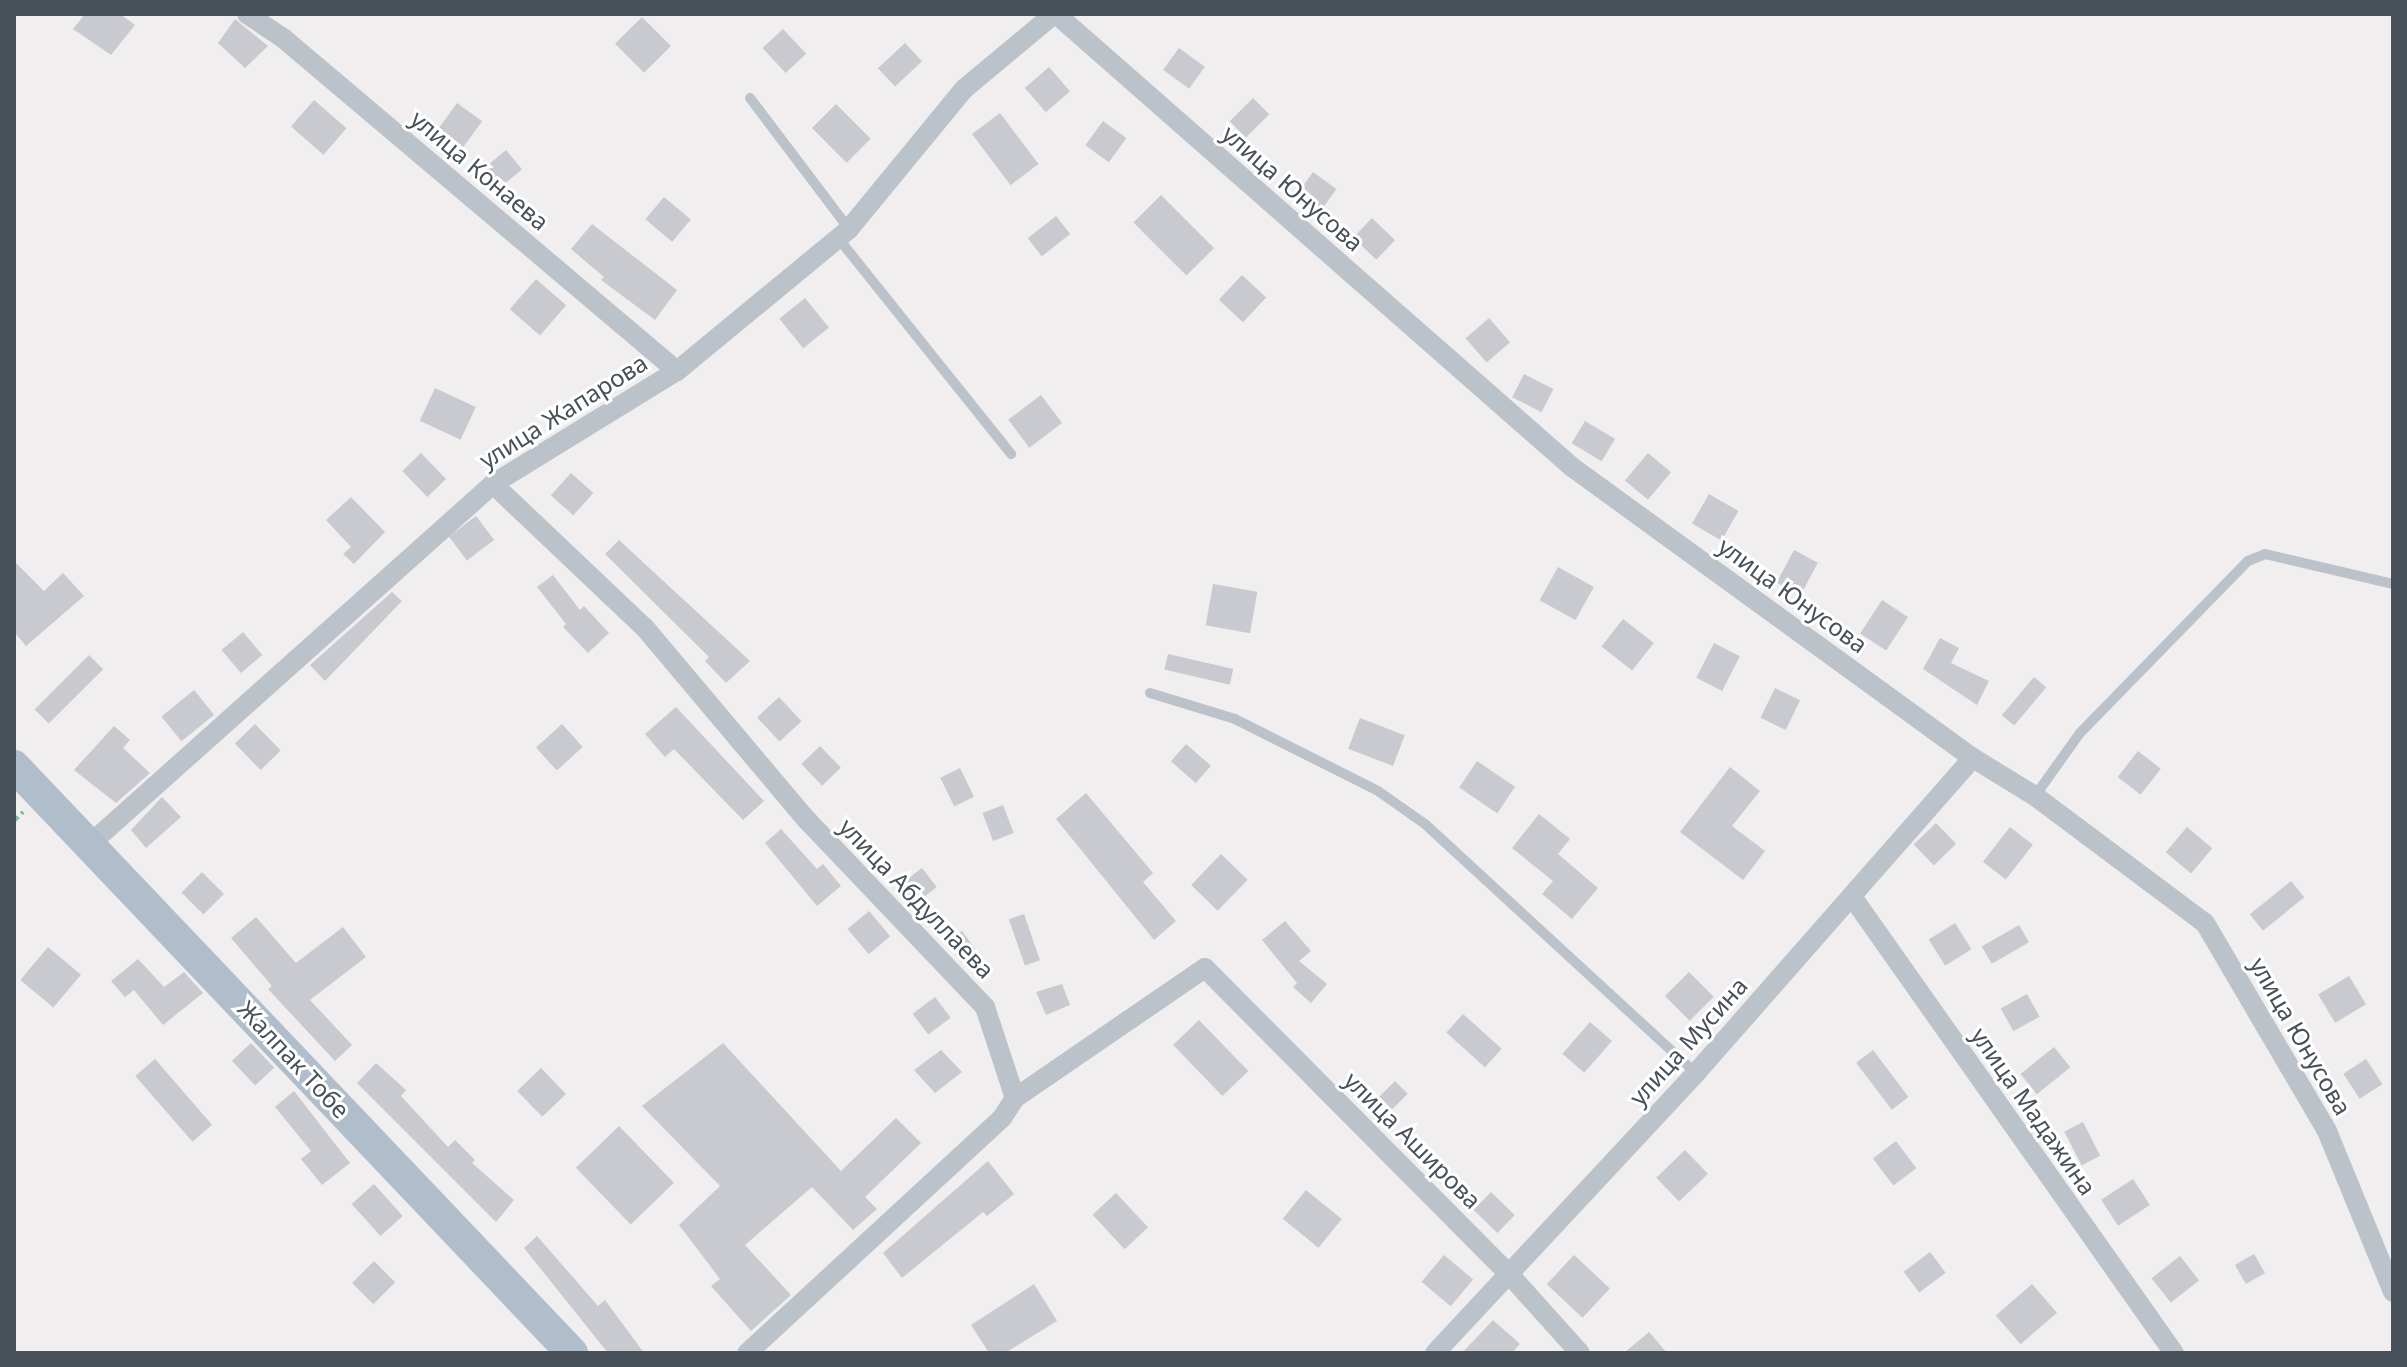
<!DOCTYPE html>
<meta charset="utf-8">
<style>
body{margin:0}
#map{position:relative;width:2407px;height:1367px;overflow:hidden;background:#f0eeee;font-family:"Noto Sans",sans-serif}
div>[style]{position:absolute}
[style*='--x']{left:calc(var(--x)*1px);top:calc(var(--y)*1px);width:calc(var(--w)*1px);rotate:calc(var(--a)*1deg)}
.building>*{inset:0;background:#c9cad0;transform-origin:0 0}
.path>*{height:4px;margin-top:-2px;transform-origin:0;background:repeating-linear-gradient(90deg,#7cc4a1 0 6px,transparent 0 10px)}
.lane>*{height:10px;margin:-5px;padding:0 5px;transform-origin:5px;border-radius:5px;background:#bbc2c9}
.street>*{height:20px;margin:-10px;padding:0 10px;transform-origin:10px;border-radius:10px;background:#bbc2c9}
.primary>*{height:32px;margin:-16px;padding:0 16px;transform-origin:16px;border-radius:16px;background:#b0bdca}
span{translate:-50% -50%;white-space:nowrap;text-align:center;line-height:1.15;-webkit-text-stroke:6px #fff;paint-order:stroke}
.street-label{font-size:24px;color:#485159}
.frame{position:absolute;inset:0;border:16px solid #485159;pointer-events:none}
</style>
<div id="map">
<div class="building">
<i style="clip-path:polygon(85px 14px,120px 14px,135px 25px,111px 55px,73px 29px)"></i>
<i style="left:642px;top:17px;width:41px;height:38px;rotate:45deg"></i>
<i style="clip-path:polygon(235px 19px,268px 46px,245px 68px,218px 43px)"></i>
<i style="left:783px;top:29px;width:34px;height:28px;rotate:47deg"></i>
<i style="left:905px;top:43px;width:25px;height:37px;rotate:47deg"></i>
<i style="left:1179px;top:48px;width:32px;height:27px;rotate:36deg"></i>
<i style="left:1049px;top:67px;width:32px;height:32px;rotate:49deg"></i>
<i style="left:1253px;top:98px;width:23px;height:33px;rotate:45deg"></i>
<i style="left:314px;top:100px;width:43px;height:35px;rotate:41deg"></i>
<i style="left:457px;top:103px;width:31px;height:32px;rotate:36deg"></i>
<i style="left:836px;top:104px;width:49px;height:34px;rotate:45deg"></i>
<i style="left:1000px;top:113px;width:64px;height:35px;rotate:53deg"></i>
<i style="left:1103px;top:121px;width:29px;height:30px;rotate:36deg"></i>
<i style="left:506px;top:150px;width:25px;height:30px;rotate:50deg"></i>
<i style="left:1313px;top:172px;width:29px;height:28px;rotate:36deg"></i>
<i style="left:1161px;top:195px;width:75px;height:39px;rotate:45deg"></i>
<i style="left:664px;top:197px;width:35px;height:29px;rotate:40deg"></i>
<i style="left:1056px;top:216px;width:23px;height:36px;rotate:52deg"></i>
<i style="left:1372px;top:218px;width:32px;height:27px;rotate:44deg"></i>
<i style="clip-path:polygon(592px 224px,677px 290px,655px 320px,601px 280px,604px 277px,571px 249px)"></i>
<i style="left:1242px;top:275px;width:33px;height:34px;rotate:43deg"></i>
<i style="left:536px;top:279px;width:40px;height:40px;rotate:41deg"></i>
<i style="left:805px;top:298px;width:38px;height:33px;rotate:51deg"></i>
<i style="left:1489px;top:318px;width:32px;height:31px;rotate:49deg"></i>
<i style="left:1524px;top:374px;width:33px;height:26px;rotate:27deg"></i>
<i style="left:435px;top:388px;width:45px;height:36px;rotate:25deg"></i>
<i style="left:1041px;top:395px;width:35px;height:41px;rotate:53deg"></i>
<i style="left:1585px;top:421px;width:35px;height:26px;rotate:31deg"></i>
<i style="left:421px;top:453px;width:36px;height:26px;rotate:46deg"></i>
<i style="left:1648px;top:453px;width:30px;height:36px;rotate:40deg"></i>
<i style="left:571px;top:473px;width:30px;height:30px;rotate:42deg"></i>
<i style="left:1709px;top:494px;width:34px;height:34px;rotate:30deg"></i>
<i style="clip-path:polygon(351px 497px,385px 532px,354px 564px,343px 554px,351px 547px,326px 520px)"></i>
<i style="left:476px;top:516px;width:30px;height:34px;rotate:53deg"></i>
<i style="clip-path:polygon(619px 540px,750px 661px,726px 683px,705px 661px,709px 657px,605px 554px)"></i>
<i style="left:1794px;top:550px;width:27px;height:37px;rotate:28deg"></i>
<i style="clip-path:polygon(14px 561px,44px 591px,63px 573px,84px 596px,26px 646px,14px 632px)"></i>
<i style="left:1558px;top:567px;width:41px;height:38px;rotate:29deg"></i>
<i style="clip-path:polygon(553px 575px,580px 610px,584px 606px,609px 633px,588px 653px,563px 627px,566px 624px,537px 587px)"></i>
<i style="left:1213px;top:584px;width:45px;height:42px;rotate:10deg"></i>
<i style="clip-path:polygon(392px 592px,402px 601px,325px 681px,310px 665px)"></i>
<i style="left:1882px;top:600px;width:31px;height:40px;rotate:33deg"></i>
<i style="left:1623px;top:619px;width:39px;height:35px;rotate:38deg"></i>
<i style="left:243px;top:632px;width:30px;height:28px;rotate:50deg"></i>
<i style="clip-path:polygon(1940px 638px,1959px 648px,1951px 663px,1989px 681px,1977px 705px,1923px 669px)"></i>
<i style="left:1714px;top:643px;width:29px;height:39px;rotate:27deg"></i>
<i style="left:1168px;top:654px;width:67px;height:16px;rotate:13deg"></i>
<i style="left:89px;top:655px;width:20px;height:77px;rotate:45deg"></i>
<i style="left:2034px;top:677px;width:16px;height:50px;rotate:40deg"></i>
<i style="left:1775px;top:688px;width:28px;height:33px;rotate:26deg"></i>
<i style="left:194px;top:690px;width:32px;height:42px;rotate:51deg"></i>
<i style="left:779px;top:697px;width:33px;height:30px;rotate:47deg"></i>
<i style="clip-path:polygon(676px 707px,764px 801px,743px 820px,674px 749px,665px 757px,645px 734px)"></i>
<i style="left:1360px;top:718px;width:48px;height:33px;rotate:21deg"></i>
<i style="left:255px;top:724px;width:37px;height:28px;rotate:46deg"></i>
<i style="left:562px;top:724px;width:31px;height:35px;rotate:48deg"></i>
<i style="clip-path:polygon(114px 726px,130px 740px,123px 748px,150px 773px,116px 803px,74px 770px)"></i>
<i style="left:1186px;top:744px;width:33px;height:23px;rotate:41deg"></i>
<i style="left:820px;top:746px;width:30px;height:26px;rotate:46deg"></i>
<i style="left:2138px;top:751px;width:29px;height:33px;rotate:38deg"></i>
<i style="left:1477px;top:761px;width:46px;height:32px;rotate:34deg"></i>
<i style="clip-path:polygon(1730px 767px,1760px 791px,1732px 826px,1765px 851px,1743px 880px,1680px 832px)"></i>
<i style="left:960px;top:768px;width:32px;height:22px;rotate:64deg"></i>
<i style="clip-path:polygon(1086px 793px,1153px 873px,1143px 882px,1176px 921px,1154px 940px,1056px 819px)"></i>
<i style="clip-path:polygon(162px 797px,181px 817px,146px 848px,131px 830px)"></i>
<i style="left:1003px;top:805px;width:30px;height:22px;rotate:69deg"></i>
<i style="clip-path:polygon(1539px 814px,1570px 839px,1558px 854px,1598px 888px,1572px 919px,1542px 894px,1553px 881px,1512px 848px)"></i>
<i style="left:1936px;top:823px;width:29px;height:31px;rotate:46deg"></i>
<i style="left:2010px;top:827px;width:29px;height:44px;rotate:38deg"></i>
<i style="left:2187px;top:827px;width:33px;height:33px;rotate:40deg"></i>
<i style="clip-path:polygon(781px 829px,817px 869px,823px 864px,841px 886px,817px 906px,765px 843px)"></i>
<i style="left:1221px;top:854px;width:37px;height:43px;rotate:44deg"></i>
<i style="left:922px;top:868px;width:24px;height:32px;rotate:52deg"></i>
<i style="left:202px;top:872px;width:31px;height:29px;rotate:45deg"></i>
<i style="left:2291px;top:881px;width:21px;height:53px;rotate:51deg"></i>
<i style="left:869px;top:911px;width:33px;height:28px;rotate:50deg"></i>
<i style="left:1024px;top:914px;width:49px;height:16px;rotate:71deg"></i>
<i style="clip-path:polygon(256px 917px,296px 963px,343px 927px,366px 957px,310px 1000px,352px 1045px,335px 1061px,268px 989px,272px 986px,231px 938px)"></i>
<i style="clip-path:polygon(1285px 921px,1311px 951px,1299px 961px,1327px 984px,1311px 1003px,1293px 987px,1297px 983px,1262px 940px)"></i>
<i style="left:1955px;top:923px;width:31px;height:31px;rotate:58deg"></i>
<i style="left:2019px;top:925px;width:20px;height:43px;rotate:60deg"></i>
<i style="left:962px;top:931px;width:26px;height:19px;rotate:54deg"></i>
<i style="left:48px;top:947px;width:43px;height:43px;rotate:40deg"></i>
<i style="clip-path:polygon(138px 959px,164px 987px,184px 972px,203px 993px,163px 1025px,134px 990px,125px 997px,111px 981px)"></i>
<i style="left:1689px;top:972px;width:35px;height:34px;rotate:45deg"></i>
<i style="left:2349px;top:976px;width:33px;height:36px;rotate:59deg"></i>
<i style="clip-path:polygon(1062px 984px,1070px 1005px,1046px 1015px,1036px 992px)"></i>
<i style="left:2027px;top:994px;width:26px;height:30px;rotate:61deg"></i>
<i style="left:935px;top:997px;width:26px;height:28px;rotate:53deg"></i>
<i style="left:1463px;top:1014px;width:52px;height:25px;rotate:42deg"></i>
<i style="left:1199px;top:1020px;width:71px;height:36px;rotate:46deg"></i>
<i style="left:1590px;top:1022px;width:29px;height:42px;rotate:41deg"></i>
<i style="left:251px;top:1043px;width:34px;height:26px;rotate:47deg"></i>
<i style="clip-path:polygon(723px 1043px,841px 1171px,896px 1118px,921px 1143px,865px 1197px,877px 1209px,853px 1230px,812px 1187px,745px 1245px,791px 1295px,751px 1331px,711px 1286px,720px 1279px,679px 1225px,720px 1186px,642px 1106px)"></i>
<i style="left:2054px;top:1047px;width:26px;height:43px;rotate:51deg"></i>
<i style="clip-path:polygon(941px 1050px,962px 1072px,935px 1093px,914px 1070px)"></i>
<i style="left:1873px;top:1050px;width:59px;height:21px;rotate:53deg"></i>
<i style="left:155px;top:1059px;width:87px;height:26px;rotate:49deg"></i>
<i style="left:2366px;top:1059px;width:30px;height:27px;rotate:57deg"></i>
<i style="clip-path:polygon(376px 1063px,406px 1090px,401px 1096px,448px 1147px,455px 1140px,475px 1160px,472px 1163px,514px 1200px,496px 1222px,357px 1083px)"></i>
<i style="left:541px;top:1068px;width:36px;height:33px;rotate:46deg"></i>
<i style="left:1395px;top:1081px;width:18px;height:35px;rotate:45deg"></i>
<i style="clip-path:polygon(294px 1091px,350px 1163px,322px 1185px,301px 1159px,311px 1151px,275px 1107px)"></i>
<i style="left:2083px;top:1122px;width:38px;height:21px;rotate:63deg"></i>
<i style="left:619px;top:1126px;width:79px;height:60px;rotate:46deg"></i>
<i style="left:1896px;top:1141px;width:34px;height:29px;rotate:53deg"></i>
<i style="left:1685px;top:1150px;width:33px;height:40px;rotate:46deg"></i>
<i style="clip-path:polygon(988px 1161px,1014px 1194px,987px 1216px,983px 1212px,902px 1278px,883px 1253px)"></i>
<i style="left:2133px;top:1179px;width:31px;height:38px;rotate:57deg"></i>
<i style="left:374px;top:1184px;width:43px;height:30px;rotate:48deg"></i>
<i style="left:1306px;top:1190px;width:46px;height:37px;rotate:39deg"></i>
<i style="left:1491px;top:1192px;width:33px;height:25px;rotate:44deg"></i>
<i style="left:1116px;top:1193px;width:47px;height:32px;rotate:47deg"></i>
<i style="clip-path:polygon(537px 1236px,598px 1306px,605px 1300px,644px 1353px,608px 1353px,524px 1248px)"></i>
<i style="left:1930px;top:1252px;width:26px;height:33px;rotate:53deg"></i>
<i style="left:2254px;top:1254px;width:22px;height:22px;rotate:60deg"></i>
<i style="left:1444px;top:1255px;width:38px;height:35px;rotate:40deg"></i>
<i style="left:1574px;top:1255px;width:49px;height:40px;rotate:43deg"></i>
<i style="left:2180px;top:1256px;width:31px;height:36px;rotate:52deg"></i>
<i style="left:374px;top:1261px;width:30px;height:31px;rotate:45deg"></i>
<i style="clip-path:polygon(1034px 1284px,1057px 1321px,1005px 1353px,989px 1353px,971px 1325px)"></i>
<i style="left:2032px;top:1284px;width:38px;height:48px;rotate:49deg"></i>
<i style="clip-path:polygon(1493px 1320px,1520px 1344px,1512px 1353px,1462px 1353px)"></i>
<i style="clip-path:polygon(1649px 1332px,1667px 1353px,1624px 1353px)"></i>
</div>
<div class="path">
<i style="--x:14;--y:821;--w:13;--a:-45"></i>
</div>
<div class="lane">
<i style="--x:750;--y:98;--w:164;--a:52.9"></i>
<i style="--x:838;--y:238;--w:277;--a:51.3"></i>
<i style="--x:1150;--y:693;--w:89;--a:17"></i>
<i style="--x:1235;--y:719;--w:160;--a:26.7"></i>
<i style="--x:1378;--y:791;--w:57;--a:35.1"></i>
<i style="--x:1425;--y:824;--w:368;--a:42.6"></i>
<i style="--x:2035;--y:796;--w:77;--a:-54.5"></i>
<i style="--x:2080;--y:733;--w:240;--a:-45.7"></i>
<i style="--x:2248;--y:561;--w:18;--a:-22"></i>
<i style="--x:2265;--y:554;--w:131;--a:13.2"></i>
</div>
<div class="street">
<i style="--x:247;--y:14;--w:43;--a:33.7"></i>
<i style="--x:283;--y:38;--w:516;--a:40.2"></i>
<i style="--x:1056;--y:14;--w:687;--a:41.28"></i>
<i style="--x:1572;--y:467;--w:495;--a:36"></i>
<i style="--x:1973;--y:758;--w:73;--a:31.5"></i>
<i style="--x:2035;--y:796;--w:212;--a:36.8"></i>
<i style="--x:2205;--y:923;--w:241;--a:59.6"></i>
<i style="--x:2327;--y:1131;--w:174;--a:67.7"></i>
<i style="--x:493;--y:484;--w:209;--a:43.5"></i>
<i style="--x:645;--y:628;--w:250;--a:49.9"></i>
<i style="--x:806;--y:819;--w:260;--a:46.4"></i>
<i style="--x:985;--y:1007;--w:96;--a:71.8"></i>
<i style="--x:1015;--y:1098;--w:24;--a:123"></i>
<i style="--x:1002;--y:1118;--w:347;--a:137.3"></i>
<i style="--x:90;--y:844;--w:540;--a:-41.77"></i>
<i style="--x:493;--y:484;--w:216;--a:-31.6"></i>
<i style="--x:677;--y:371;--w:223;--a:-39.5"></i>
<i style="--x:849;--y:229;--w:181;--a:-50.6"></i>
<i style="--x:964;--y:89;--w:117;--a:-39.8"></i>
<i style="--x:1853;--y:898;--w:557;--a:54.8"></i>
<i style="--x:1015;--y:1098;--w:230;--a:-34.4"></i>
<i style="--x:1205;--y:968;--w:431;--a:45.2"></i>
<i style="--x:1509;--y:1274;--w:106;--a:48.1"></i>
<i style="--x:1435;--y:1353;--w:383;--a:-47"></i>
<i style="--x:1696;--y:1073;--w:419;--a:-48.7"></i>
</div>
<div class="primary">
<i style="--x:14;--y:766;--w:810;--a:46.45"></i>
</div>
<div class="street-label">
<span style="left:480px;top:170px;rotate:40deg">улица Конаева</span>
<span style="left:1293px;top:188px;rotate:41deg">улица Юнусова</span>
<span style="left:563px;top:411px;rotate:-32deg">улица Жапарова</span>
<span style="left:1793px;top:595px;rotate:36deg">улица Юнусова</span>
<span style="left:917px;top:898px;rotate:46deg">улица Абдуллаева</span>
<span style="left:2301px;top:1036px;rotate:60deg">улица Юнусова</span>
<span style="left:1688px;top:1041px;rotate:-48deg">улица Мусина</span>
<span style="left:294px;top:1059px;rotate:47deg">Жалпак Тобе</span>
<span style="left:2034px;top:1111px;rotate:55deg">улица Мадажина</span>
<span style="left:1413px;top:1140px;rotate:45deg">улица Аширова</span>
</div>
<div class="frame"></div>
</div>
